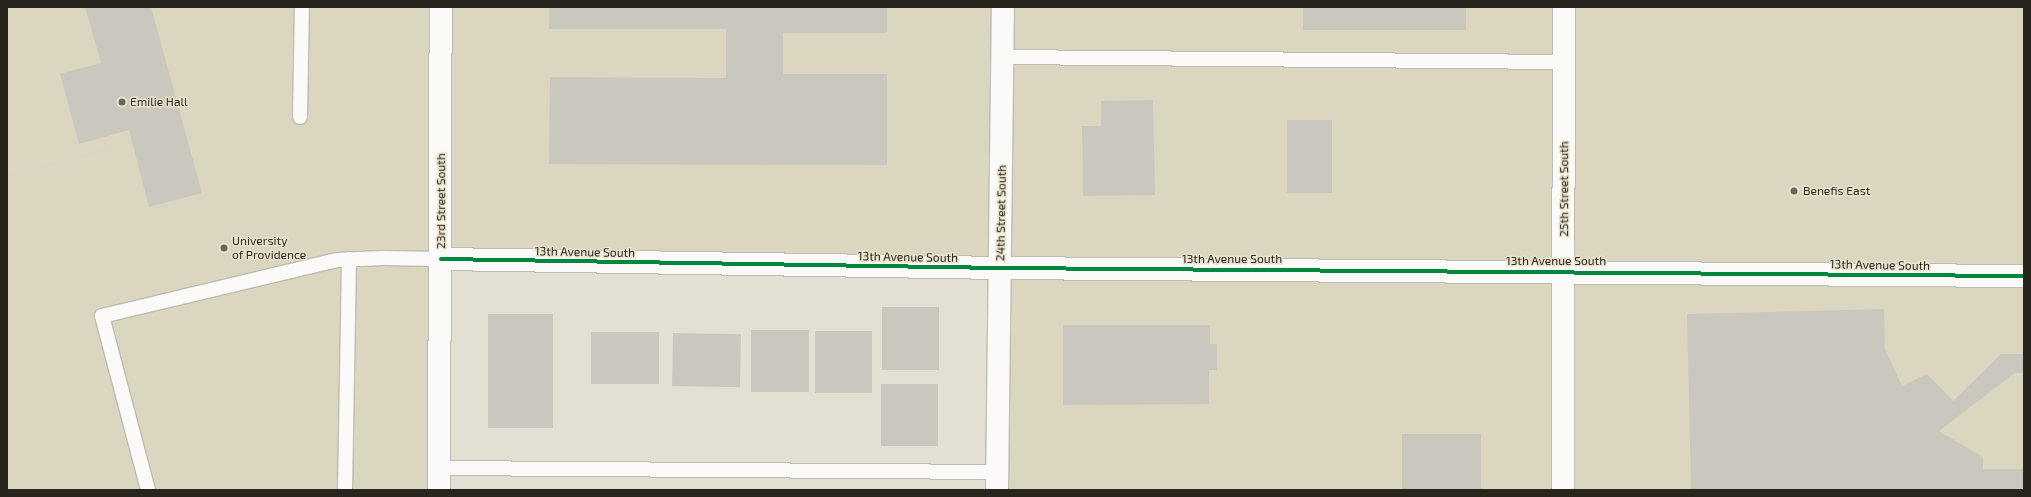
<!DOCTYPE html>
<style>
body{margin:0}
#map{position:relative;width:2031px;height:497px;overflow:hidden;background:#e3e0d3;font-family:"Exo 2",sans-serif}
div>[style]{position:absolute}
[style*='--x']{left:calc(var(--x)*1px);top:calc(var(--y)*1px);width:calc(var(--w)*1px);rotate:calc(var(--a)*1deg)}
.built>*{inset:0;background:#dbd6c0}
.building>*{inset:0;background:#cac8be;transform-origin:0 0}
.path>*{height:2.5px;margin-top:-1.25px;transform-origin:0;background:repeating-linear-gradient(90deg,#d3d2cf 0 1px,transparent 0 4px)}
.roads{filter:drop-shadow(1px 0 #bebcb2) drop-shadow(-1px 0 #bebcb2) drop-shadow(0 1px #bebcb2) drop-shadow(0 -1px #bebcb2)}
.lane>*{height:14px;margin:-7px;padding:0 7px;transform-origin:7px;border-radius:7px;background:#fbfaf8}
.street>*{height:22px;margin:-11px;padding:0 11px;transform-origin:11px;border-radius:11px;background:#fbfaf8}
.secondary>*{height:22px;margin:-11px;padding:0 11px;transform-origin:11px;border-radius:11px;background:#fbfaf8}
.cycleway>*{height:4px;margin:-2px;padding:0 2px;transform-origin:2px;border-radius:2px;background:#00873e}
.dots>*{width:11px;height:11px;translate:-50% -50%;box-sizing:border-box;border:2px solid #e9e3cd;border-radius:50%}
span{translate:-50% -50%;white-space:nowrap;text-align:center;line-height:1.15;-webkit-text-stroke:3px #e9e3cd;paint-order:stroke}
.poi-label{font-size:12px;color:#28251d}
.left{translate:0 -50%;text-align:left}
.street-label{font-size:12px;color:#28251d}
.frame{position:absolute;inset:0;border:8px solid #28251d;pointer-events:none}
</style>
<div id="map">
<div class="built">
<i style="clip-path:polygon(7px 7px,2024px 7px,2024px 490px,997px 490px,1000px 268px,441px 259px,439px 490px,7px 490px)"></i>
</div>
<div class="building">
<i style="clip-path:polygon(85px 7px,151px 7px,202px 193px,149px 207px,129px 130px,79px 144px,60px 74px,101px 63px)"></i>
<i style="clip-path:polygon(549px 7px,887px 7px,887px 33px,783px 33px,783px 74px,887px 74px,887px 165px,549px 164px,550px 77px,726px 78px,726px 29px,549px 29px)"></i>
<i style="left:1303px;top:7px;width:163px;height:23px"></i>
<i style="clip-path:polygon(1153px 100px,1155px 195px,1083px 196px,1082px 126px,1101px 126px,1101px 101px)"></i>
<i style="left:1287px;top:120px;width:45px;height:73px"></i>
<i style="left:882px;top:307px;width:57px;height:63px"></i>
<i style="clip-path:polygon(1884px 309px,1885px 349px,1902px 386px,1927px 374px,1953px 401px,2001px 354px,2024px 354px,2024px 373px,2015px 373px,1939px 431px,1983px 457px,1983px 469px,2024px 469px,2024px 490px,1691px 490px,1687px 314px)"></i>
<i style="left:488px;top:314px;width:65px;height:114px"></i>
<i style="clip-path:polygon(1063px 325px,1210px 325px,1210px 344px,1217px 344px,1217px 370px,1209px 370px,1209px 404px,1063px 405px)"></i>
<i style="left:751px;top:330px;width:58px;height:62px"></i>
<i style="left:815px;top:331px;width:57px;height:62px"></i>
<i style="left:591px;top:332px;width:68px;height:52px"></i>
<i style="left:673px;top:333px;width:68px;height:53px;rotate:1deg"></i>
<i style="left:881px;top:384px;width:57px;height:62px"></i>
<i style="left:1402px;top:434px;width:79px;height:56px"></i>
</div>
<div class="path">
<i style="--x:7;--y:176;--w:130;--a:-15.2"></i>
</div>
<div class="roads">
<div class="lane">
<i style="--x:1002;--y:57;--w:562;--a:0.51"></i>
<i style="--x:300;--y:117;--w:110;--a:-89"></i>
<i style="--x:439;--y:468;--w:558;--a:0.41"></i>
<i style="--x:148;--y:490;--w:180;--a:-104.8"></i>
<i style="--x:102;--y:316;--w:242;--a:-13.4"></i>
<i style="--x:337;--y:260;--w:46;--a:-2.5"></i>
<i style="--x:383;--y:258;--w:58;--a:1"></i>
<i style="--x:345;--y:490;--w:231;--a:-89"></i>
</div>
<div class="street">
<i style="--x:441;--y:259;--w:559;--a:0.92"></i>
<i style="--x:1000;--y:268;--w:1024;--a:0.45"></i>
<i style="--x:997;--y:490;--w:483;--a:-89.3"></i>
<i style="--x:1563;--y:490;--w:483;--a:-89.9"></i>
</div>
<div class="secondary">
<i style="--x:439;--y:490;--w:483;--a:-89.8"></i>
</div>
</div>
<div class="cycleway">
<i style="--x:441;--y:259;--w:559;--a:0.92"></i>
<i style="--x:1000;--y:268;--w:1024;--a:0.45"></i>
</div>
<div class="dots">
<i style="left:122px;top:102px;background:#69665d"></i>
<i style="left:1794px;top:191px;background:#69665d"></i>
<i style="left:224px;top:248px;background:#69665d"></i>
</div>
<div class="poi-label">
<span class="left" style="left:130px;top:102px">Emilie Hall</span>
<span class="left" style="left:1803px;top:191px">Benefis East</span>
<span class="left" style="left:232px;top:248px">University<br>of Providence</span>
</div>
<div class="street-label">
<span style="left:1564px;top:189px;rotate:-90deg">25th Street South</span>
<span style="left:441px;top:201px;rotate:-90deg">23rd Street South</span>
<span style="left:1001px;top:213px;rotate:-89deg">24th Street South</span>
<span style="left:585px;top:252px;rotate:1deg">13th Avenue South</span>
<span style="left:908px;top:257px;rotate:1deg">13th Avenue South</span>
<span style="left:1232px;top:259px">13th Avenue South</span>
<span style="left:1556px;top:261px">13th Avenue South</span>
<span style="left:1880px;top:265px;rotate:1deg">13th Avenue South</span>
</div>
<div class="frame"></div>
</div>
